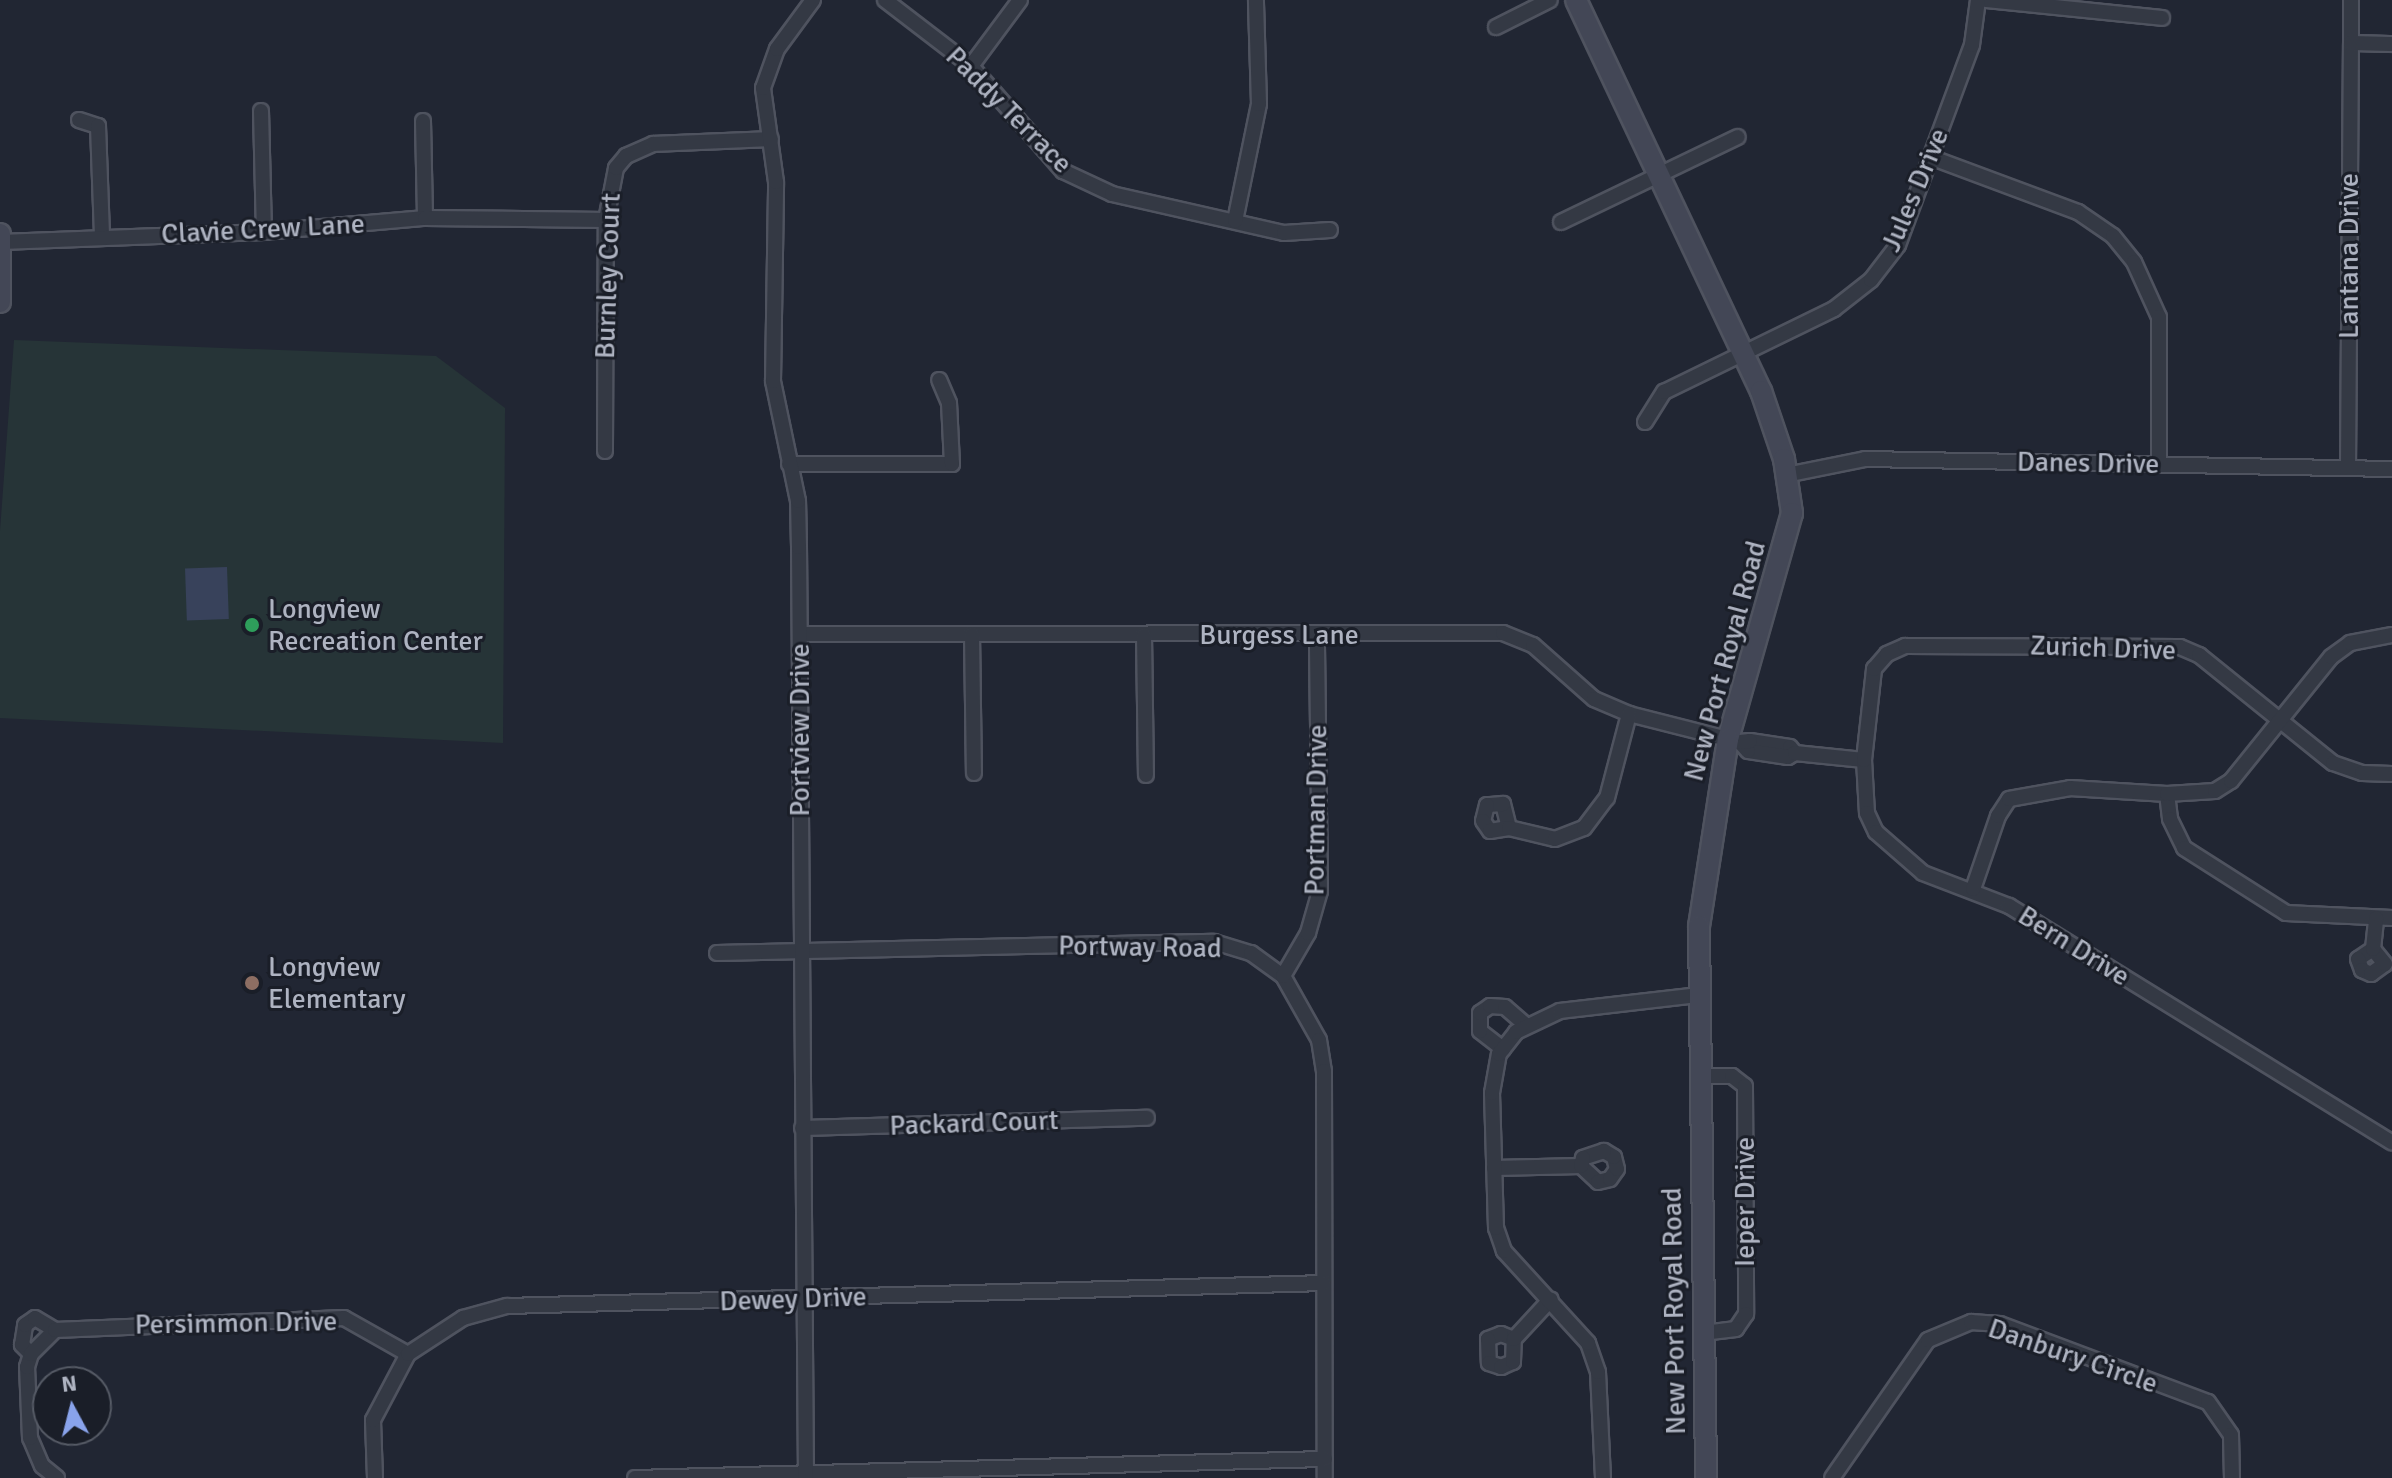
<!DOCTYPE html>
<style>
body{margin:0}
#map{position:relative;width:2392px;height:1478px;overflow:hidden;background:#212633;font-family:Signika,sans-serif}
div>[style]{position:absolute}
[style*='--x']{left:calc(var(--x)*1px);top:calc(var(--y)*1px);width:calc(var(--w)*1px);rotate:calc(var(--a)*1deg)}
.green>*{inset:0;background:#263437}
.water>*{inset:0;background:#38425b;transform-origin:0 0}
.roads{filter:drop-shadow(2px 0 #4f535f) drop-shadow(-2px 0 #4f535f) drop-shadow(0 2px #4f535f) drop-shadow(0 -2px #4f535f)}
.street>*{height:14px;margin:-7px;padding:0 7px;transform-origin:7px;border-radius:7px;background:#343944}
.secondary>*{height:20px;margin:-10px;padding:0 10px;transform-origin:10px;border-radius:10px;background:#434756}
.dots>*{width:22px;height:22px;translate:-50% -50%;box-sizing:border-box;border:4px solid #1a1e28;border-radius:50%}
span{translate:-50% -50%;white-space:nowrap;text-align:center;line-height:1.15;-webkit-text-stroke:6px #1a1e28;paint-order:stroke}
.street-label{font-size:28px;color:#aeb3c1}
.poi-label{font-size:28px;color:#aeb3c1}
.left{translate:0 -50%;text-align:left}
.north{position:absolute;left:32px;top:1366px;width:80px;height:80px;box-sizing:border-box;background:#1a1e28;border:2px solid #555a65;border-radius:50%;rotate:353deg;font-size:22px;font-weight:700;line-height:32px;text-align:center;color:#aeb3c1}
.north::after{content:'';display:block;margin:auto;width:28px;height:36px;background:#89a3eb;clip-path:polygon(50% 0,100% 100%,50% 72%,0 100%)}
</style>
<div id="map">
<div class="green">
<i style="clip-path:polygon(14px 340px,436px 356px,505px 408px,503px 743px,0 718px,0 531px)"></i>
</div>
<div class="water">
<i style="left:227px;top:567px;width:52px;height:42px;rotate:88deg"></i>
</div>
<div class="roads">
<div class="street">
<i style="--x:885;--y:0;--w:108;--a:37.5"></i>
<i style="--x:971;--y:66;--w:140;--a:48.8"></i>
<i style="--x:1063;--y:171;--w:54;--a:25.1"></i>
<i style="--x:1112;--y:194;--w:176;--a:12.8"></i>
<i style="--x:1284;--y:233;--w:46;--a:-3.7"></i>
<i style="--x:1986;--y:0;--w:177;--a:5.8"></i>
<i style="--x:1496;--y:27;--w:60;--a:-26.6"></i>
<i style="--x:2351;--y:43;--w:43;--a:-90"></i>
<i style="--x:971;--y:66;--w:82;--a:-53.4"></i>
<i style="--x:261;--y:111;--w:121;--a:88.6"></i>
<i style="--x:79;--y:120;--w:20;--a:18"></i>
<i style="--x:98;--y:126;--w:111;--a:87.9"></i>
<i style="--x:423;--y:121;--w:97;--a:88.8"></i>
<i style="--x:1930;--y:157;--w:158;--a:20.4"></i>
<i style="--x:2078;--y:212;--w:42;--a:34.4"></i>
<i style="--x:2113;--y:236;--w:33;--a:51"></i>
<i style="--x:2134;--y:262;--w:60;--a:65.6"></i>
<i style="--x:2159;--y:317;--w:147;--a:90"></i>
<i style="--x:1235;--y:221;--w:119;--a:-78.4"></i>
<i style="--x:1259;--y:104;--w:104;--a:-91.7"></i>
<i style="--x:1561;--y:222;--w:196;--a:-25.7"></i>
<i style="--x:1;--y:242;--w:263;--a:-2.2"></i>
<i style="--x:264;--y:232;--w:162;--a:-5"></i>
<i style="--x:425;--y:218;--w:181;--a:0.6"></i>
<i style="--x:1645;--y:422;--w:36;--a:-58"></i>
<i style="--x:1664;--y:392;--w:189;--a:-26"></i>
<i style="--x:1834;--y:309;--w:47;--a:-38.1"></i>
<i style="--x:1871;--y:280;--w:44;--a:-52.4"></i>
<i style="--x:1898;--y:245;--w:213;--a:-69.7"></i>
<i style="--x:1972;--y:45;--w:45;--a:-82.4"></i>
<i style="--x:605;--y:451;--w:231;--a:-89.8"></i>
<i style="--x:606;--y:220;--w:53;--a:-79.1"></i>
<i style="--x:616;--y:168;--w:16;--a:-50"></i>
<i style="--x:626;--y:156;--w:30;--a:-24"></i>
<i style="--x:653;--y:144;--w:118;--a:-2.4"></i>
<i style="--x:789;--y:464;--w:163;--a:0"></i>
<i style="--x:952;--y:464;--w:61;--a:-92.8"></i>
<i style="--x:949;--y:403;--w:25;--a:-113"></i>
<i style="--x:2348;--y:468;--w:425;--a:-89.6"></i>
<i style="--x:2351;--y:43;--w:41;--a:1.4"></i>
<i style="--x:1786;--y:475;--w:81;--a:-11.4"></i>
<i style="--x:1865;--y:459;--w:527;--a:1.09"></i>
<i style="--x:800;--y:634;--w:703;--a:-0.08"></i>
<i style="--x:1503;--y:633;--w:32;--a:22"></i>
<i style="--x:1533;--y:645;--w:81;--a:41.5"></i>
<i style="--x:1594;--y:699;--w:38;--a:23"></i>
<i style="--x:1629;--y:714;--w:114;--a:14.2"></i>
<i style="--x:972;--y:634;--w:139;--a:89.2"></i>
<i style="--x:1144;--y:635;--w:140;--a:89.2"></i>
<i style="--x:1750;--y:741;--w:40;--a:8.5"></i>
<i style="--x:1790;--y:747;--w:8;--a:50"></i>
<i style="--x:1795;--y:753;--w:8;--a:150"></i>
<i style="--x:1788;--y:757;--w:40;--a:-171.5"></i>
<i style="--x:1748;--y:751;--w:12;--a:-132"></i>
<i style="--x:1740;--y:742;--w:10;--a:-6"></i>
<i style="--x:1795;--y:753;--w:69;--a:5.8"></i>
<i style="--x:1864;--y:760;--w:53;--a:86.8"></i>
<i style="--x:1867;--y:813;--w:21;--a:65"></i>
<i style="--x:1876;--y:832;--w:62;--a:41.1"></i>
<i style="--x:1923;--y:873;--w:92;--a:21"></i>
<i style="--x:2009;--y:906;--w:450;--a:31.7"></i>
<i style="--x:1864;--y:760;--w:92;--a:-83.7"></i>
<i style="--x:1874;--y:669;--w:20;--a:-49"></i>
<i style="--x:1887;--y:654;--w:20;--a:-24"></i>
<i style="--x:1905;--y:646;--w:275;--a:0.2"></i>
<i style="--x:2180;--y:647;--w:21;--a:23"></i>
<i style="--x:2199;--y:655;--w:172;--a:38.9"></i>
<i style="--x:2333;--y:763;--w:31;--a:19"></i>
<i style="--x:2362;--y:773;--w:30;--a:2"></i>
<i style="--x:2167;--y:794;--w:25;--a:83"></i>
<i style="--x:2170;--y:819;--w:32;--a:64"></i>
<i style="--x:2184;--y:848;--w:121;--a:32.5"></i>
<i style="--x:2286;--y:913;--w:106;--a:2.7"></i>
<i style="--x:1509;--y:828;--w:25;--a:-104"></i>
<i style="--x:1503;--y:804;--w:16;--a:176"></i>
<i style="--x:1487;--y:805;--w:16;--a:104"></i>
<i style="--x:1483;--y:821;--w:12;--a:55"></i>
<i style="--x:1490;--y:831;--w:19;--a:-9"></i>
<i style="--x:1509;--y:828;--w:47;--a:13.4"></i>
<i style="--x:1555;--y:839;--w:31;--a:-21"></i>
<i style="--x:1584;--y:828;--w:38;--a:-53"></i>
<i style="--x:1607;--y:798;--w:87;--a:-75.3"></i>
<i style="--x:1973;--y:889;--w:77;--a:-71.1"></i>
<i style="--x:1998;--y:816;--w:20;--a:-57"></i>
<i style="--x:2009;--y:799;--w:62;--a:-10.2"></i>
<i style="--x:2070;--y:788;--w:97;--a:3.5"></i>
<i style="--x:2167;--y:794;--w:48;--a:-3.6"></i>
<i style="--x:2215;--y:791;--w:19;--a:-32"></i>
<i style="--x:2231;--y:781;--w:159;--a:-51.1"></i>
<i style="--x:2331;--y:657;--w:24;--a:-36"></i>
<i style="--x:2350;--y:643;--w:43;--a:-10.8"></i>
<i style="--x:2373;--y:949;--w:18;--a:146"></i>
<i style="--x:2358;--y:959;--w:12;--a:70"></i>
<i style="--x:2362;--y:970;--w:10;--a:24"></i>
<i style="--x:2371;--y:974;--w:17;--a:-36"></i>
<i style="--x:2385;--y:964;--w:19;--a:-129"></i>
<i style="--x:2373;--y:949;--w:31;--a:-84"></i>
<i style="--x:717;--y:953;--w:497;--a:-1.3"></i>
<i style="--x:1214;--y:942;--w:39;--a:17"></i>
<i style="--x:1251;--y:953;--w:39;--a:36"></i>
<i style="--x:1283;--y:976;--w:73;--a:60.6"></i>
<i style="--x:1319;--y:1040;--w:31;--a:81"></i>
<i style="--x:1324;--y:1071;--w:407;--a:89.9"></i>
<i style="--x:1283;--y:976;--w:50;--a:-59.8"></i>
<i style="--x:1308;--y:933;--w:44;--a:-74.1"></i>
<i style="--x:1320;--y:891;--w:255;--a:-90.7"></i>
<i style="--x:1503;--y:1049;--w:29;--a:-142"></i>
<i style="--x:1480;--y:1031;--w:18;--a:-90"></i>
<i style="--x:1480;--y:1013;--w:12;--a:-35"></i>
<i style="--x:1490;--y:1006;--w:15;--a:4"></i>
<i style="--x:1505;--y:1007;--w:29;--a:41"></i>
<i style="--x:1700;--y:1076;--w:32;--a:0"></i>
<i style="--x:1732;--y:1076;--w:16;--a:38"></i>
<i style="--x:1745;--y:1086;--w:228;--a:89.7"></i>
<i style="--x:1746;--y:1314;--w:18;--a:124"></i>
<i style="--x:1736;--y:1329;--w:34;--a:173"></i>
<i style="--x:802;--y:1128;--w:345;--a:-1.7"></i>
<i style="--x:1494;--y:1168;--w:87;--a:-1.3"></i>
<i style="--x:1581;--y:1166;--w:23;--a:43"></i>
<i style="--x:1598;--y:1182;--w:12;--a:-14"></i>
<i style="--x:1610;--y:1179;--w:12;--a:-55"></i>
<i style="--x:1617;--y:1169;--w:12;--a:-104"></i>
<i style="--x:1614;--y:1157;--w:12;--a:-149"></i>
<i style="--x:1604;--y:1151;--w:22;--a:162"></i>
<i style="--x:1583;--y:1158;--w:8;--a:104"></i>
<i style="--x:1514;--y:1339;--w:14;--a:-159"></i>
<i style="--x:1501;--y:1334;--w:14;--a:159"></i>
<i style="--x:1488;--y:1339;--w:24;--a:88"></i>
<i style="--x:1489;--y:1363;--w:13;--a:18"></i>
<i style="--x:1501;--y:1367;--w:13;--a:-23"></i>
<i style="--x:1513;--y:1362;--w:23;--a:-88"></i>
<i style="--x:1514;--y:1339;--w:54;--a:-47.2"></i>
<i style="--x:31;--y:1354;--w:13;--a:-135"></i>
<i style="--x:22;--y:1345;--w:20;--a:-81"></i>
<i style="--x:25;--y:1325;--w:12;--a:-35"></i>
<i style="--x:35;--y:1318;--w:23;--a:31"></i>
<i style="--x:57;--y:1478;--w:19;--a:-141"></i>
<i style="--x:42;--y:1466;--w:30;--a:-113"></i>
<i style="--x:30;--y:1438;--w:71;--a:-92.4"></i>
<i style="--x:27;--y:1367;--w:14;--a:-73"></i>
<i style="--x:31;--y:1354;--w:34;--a:-45"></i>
<i style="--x:55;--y:1330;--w:289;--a:-2.4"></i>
<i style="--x:344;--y:1318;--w:73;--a:29.4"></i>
<i style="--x:375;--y:1478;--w:58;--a:-92"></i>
<i style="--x:373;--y:1420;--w:75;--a:-62.1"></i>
<i style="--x:408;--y:1354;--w:66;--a:-33.2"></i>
<i style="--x:463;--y:1318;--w:46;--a:-15.3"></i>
<i style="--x:507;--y:1306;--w:817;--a:-1.61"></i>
<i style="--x:635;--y:1478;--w:690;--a:-1.58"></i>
<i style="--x:806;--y:1478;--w:931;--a:-90.43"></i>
<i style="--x:799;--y:547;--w:46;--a:-91.2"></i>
<i style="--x:798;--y:501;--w:123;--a:-101.8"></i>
<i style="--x:773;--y:381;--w:199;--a:-89.1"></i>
<i style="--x:776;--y:182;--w:95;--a:-97.9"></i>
<i style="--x:763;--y:88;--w:41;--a:-70.3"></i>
<i style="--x:777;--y:49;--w:61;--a:-53.7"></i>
<i style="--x:1603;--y:1478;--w:106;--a:-92.7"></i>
<i style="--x:1598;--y:1372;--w:31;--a:-109"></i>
<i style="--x:1588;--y:1343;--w:125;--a:-132.4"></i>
<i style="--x:1504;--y:1251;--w:24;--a:-109"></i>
<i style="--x:1496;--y:1228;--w:135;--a:-91.7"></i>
<i style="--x:1492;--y:1093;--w:40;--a:-80"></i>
<i style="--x:1499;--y:1054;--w:28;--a:-52"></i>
<i style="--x:1516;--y:1032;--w:49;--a:-25.5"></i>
<i style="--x:1560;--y:1011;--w:140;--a:-6.6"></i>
<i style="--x:1832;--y:1478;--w:168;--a:-55.2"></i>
<i style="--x:1928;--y:1340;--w:47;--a:-22.7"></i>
<i style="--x:1971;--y:1322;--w:29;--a:4"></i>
<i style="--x:2000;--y:1324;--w:222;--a:20.6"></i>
<i style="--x:2208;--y:1402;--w:40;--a:55.1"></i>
<i style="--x:2231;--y:1435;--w:43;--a:88.7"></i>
</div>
<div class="secondary">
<i style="--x:1576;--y:0;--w:433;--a:64.7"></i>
<i style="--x:1761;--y:391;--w:72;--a:71.3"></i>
<i style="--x:1784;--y:459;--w:55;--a:81.6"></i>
<i style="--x:1792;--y:513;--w:235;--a:105.8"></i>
<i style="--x:1728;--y:739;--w:189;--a:98.8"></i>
<i style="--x:1699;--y:926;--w:552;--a:89.27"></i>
<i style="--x:0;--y:234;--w:68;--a:90"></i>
</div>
</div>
<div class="dots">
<i style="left:252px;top:625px;background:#2e9e5b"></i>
<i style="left:252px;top:983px;background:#8d6e63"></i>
</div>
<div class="street-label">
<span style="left:1009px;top:110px;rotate:45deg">Paddy Terrace</span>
<span style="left:1915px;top:190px;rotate:-67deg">Jules Drive</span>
<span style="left:263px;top:229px;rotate:-3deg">Clavie Crew Lane</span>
<span style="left:2349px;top:256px;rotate:-90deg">Lantana Drive</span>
<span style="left:608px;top:276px;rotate:-88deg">Burnley Court</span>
<span style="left:2088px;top:463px;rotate:1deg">Danes Drive</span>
<span style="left:1279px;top:635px">Burgess Lane</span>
<span style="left:2103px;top:648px;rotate:2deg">Zurich Drive</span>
<span style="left:1725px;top:661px;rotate:-75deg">New Port Royal Road</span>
<span style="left:800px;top:730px;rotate:-90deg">Portview Drive</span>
<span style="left:1316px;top:810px;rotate:-89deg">Portman Drive</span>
<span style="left:2074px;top:946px;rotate:32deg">Bern Drive</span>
<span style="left:1140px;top:947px;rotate:1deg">Portway Road</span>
<span style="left:974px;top:1123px;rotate:-2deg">Packard Court</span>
<span style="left:1745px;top:1202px;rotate:-90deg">Ieper Drive</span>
<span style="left:793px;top:1299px;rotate:-2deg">Dewey Drive</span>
<span style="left:1674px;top:1311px;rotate:-91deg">New Port Royal Road</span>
<span style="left:236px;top:1323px;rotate:-1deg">Persimmon Drive</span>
<span style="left:2073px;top:1356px;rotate:19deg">Danbury Circle</span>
</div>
<div class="poi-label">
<span class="left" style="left:268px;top:625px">Longview<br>Recreation Center</span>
<span class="left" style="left:268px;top:983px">Longview<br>Elementary</span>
</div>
<div class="north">N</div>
</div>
